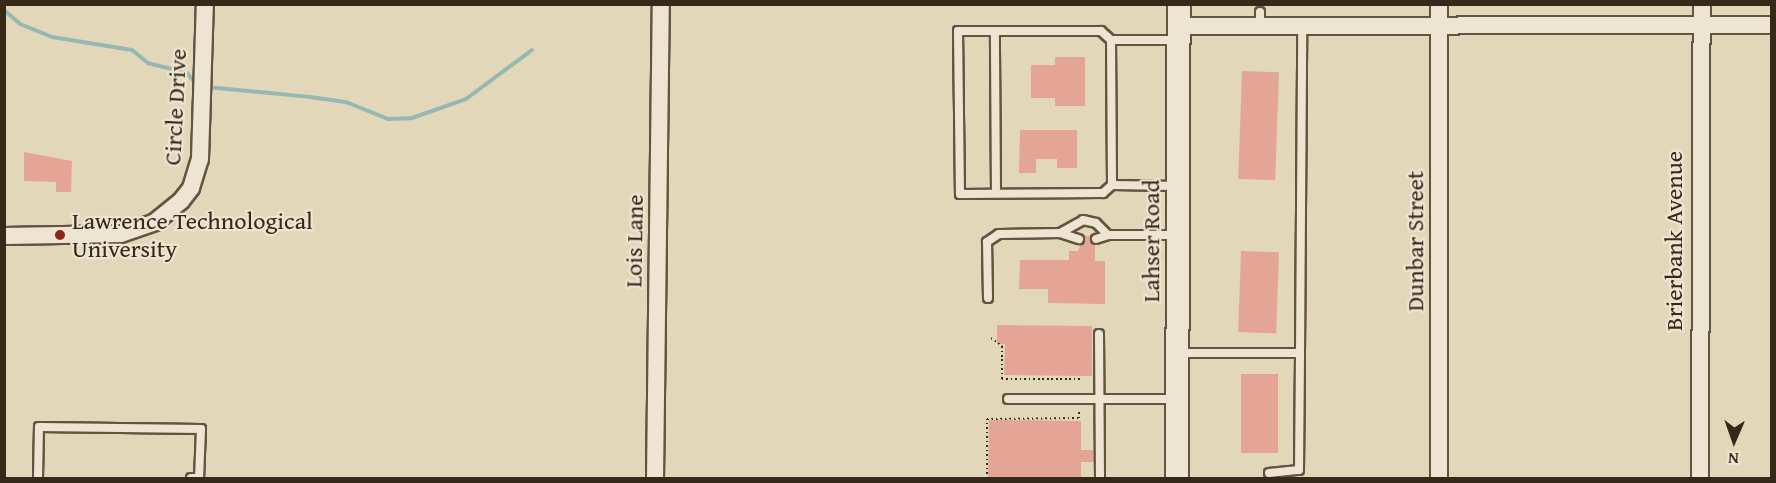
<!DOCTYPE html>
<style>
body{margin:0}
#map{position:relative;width:1776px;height:483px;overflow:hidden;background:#e3d7ba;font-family:"Gentium Book Plus",serif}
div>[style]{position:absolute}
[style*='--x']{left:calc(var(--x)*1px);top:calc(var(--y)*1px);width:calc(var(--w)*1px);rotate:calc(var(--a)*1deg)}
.stream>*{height:4px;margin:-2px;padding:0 2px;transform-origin:2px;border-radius:2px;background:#95b9b2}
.building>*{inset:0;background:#e4a597;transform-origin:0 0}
.path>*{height:2px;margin-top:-1px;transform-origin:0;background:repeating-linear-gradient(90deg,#372919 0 1.5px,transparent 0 4.5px)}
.roads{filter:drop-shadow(2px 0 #625441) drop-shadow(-2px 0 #625441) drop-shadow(0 2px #625441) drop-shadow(0 -2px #625441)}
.service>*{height:8px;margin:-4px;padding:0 4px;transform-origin:4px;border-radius:4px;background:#ede5d2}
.minor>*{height:16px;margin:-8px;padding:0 8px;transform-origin:8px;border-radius:8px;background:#ede5d2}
.secondary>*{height:22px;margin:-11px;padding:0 11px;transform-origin:11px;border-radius:11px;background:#ede5d2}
.dots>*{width:16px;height:16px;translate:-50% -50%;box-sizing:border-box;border:3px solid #ede5d2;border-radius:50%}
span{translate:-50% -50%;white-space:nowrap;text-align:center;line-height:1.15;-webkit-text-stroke:4.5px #ede5d2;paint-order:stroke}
.street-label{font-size:24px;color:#372919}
.poi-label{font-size:24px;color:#372919}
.left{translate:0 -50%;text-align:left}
.frame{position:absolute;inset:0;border:6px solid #372919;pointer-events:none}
.north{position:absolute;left:1704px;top:411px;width:60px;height:60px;-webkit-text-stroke:4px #ede5d2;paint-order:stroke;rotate:182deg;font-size:16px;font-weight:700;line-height:24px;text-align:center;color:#372919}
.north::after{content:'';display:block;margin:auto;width:21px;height:27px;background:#372919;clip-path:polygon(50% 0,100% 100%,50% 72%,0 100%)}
</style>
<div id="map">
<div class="stream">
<i style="--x:4;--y:10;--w:21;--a:41"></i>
<i style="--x:20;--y:24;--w:35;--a:22"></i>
<i style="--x:52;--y:37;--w:81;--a:9.2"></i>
<i style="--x:132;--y:50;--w:21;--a:39"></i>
<i style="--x:148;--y:63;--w:40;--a:14.4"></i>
<i style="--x:187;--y:73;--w:16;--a:50"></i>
<i style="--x:207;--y:87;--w:103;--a:5.5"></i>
<i style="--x:310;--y:97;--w:36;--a:8"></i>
<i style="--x:346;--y:102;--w:45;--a:22"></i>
<i style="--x:388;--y:119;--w:24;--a:-2"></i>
<i style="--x:412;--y:118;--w:57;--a:-19.4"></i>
<i style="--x:466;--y:99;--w:82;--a:-36.6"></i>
</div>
<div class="building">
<i style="clip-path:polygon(1055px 57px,1085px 57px,1085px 106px,1055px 106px,1055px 98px,1031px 98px,1031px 65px,1055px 65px)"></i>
<i style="left:1242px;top:71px;width:37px;height:108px;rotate:2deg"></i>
<i style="clip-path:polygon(1020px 130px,1077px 130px,1077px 168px,1057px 168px,1057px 159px,1036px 159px,1036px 173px,1019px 173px)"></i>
<i style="clip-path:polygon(24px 152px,72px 161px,71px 192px,56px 192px,56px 182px,24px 181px)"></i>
<i style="clip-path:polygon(1084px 236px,1091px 236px,1095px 245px,1095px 261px,1105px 261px,1105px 304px,1048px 303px,1048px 289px,1019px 289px,1020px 260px,1069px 260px,1069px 251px,1078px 251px)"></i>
<i style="left:1241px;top:251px;width:38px;height:81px;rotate:2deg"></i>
<i style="clip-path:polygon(997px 325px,1092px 326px,1092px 376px,1004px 375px,1005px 344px,997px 344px)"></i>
<i style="left:1241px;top:374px;width:37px;height:79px"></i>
<i style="clip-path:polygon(989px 420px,1081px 421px,1081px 450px,1093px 450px,1094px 462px,1081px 462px,1081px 478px,988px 478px)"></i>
</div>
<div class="path">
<i style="--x:991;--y:338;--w:14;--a:36"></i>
<i style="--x:1002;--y:346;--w:33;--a:90"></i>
<i style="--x:1002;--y:379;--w:80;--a:0"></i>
<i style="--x:987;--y:478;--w:59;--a:-90"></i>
<i style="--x:987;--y:419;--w:92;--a:-0.6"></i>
<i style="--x:1079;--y:418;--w:8;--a:-90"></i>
</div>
<div class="roads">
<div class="service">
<i style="--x:1260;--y:27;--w:15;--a:-90"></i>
<i style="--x:995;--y:31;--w:37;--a:180"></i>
<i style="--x:958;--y:31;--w:163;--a:89.3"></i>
<i style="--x:960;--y:194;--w:143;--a:-0.4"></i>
<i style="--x:1103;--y:193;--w:12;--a:-42"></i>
<i style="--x:1112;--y:185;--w:65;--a:0.9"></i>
<i style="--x:1111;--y:40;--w:65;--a:0"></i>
<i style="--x:996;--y:193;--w:162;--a:-90.4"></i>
<i style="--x:995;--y:31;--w:106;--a:0"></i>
<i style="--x:1101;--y:31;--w:13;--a:42"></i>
<i style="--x:1111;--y:40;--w:145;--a:89.6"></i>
<i style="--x:1060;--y:233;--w:20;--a:18"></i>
<i style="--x:1096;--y:239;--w:13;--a:-18"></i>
<i style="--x:988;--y:298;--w:56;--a:-91"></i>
<i style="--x:987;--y:242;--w:14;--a:-34"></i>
<i style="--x:999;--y:234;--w:61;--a:-0.9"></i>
<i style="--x:1060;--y:233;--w:26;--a:-29"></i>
<i style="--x:1083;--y:220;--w:13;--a:13"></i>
<i style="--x:1096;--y:223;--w:17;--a:45"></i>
<i style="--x:1108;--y:235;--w:69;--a:0"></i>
<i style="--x:1099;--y:334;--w:144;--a:89.6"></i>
<i style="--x:1178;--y:353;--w:122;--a:0"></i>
<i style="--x:1300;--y:353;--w:326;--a:-89.6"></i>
<i style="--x:1008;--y:399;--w:169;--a:0"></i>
<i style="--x:1269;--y:473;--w:30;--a:-6"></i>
<i style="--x:1299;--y:470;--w:117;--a:-89.5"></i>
<i style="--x:38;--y:478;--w:51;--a:-88.9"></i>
<i style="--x:39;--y:427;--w:162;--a:0.7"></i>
<i style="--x:201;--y:429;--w:49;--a:92.3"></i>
<i style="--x:199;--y:478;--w:8;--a:180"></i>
</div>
<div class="minor">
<i style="--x:1439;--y:4;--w:474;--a:90"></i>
<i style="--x:1179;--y:26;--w:593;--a:-0.1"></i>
<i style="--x:4;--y:236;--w:117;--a:-1"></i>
<i style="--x:121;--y:234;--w:36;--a:-19"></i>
<i style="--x:155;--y:222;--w:33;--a:-39"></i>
<i style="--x:181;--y:201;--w:16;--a:-52"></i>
<i style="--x:191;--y:188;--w:30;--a:-73"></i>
<i style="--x:200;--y:159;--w:155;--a:-88.2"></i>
<i style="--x:655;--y:478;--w:474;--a:-89.3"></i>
<i style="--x:1700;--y:478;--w:474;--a:-89.8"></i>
</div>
<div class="secondary">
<i style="--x:1177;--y:478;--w:474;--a:-89.8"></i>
</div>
</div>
<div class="dots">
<i style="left:60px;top:235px;background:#8f2418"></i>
</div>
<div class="street-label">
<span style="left:175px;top:107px;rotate:-87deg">Circle Drive</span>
<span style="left:634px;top:241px;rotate:-89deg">Lois Lane</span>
<span style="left:1151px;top:241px;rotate:-90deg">Lahser Road</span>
<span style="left:1415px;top:241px;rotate:-90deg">Dunbar Street</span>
<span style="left:1674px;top:241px;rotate:-90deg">Brierbank Avenue</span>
</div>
<div class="poi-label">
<span class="left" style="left:72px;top:235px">Lawrence Technological<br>University</span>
</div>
<div class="frame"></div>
<div class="north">N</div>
</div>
